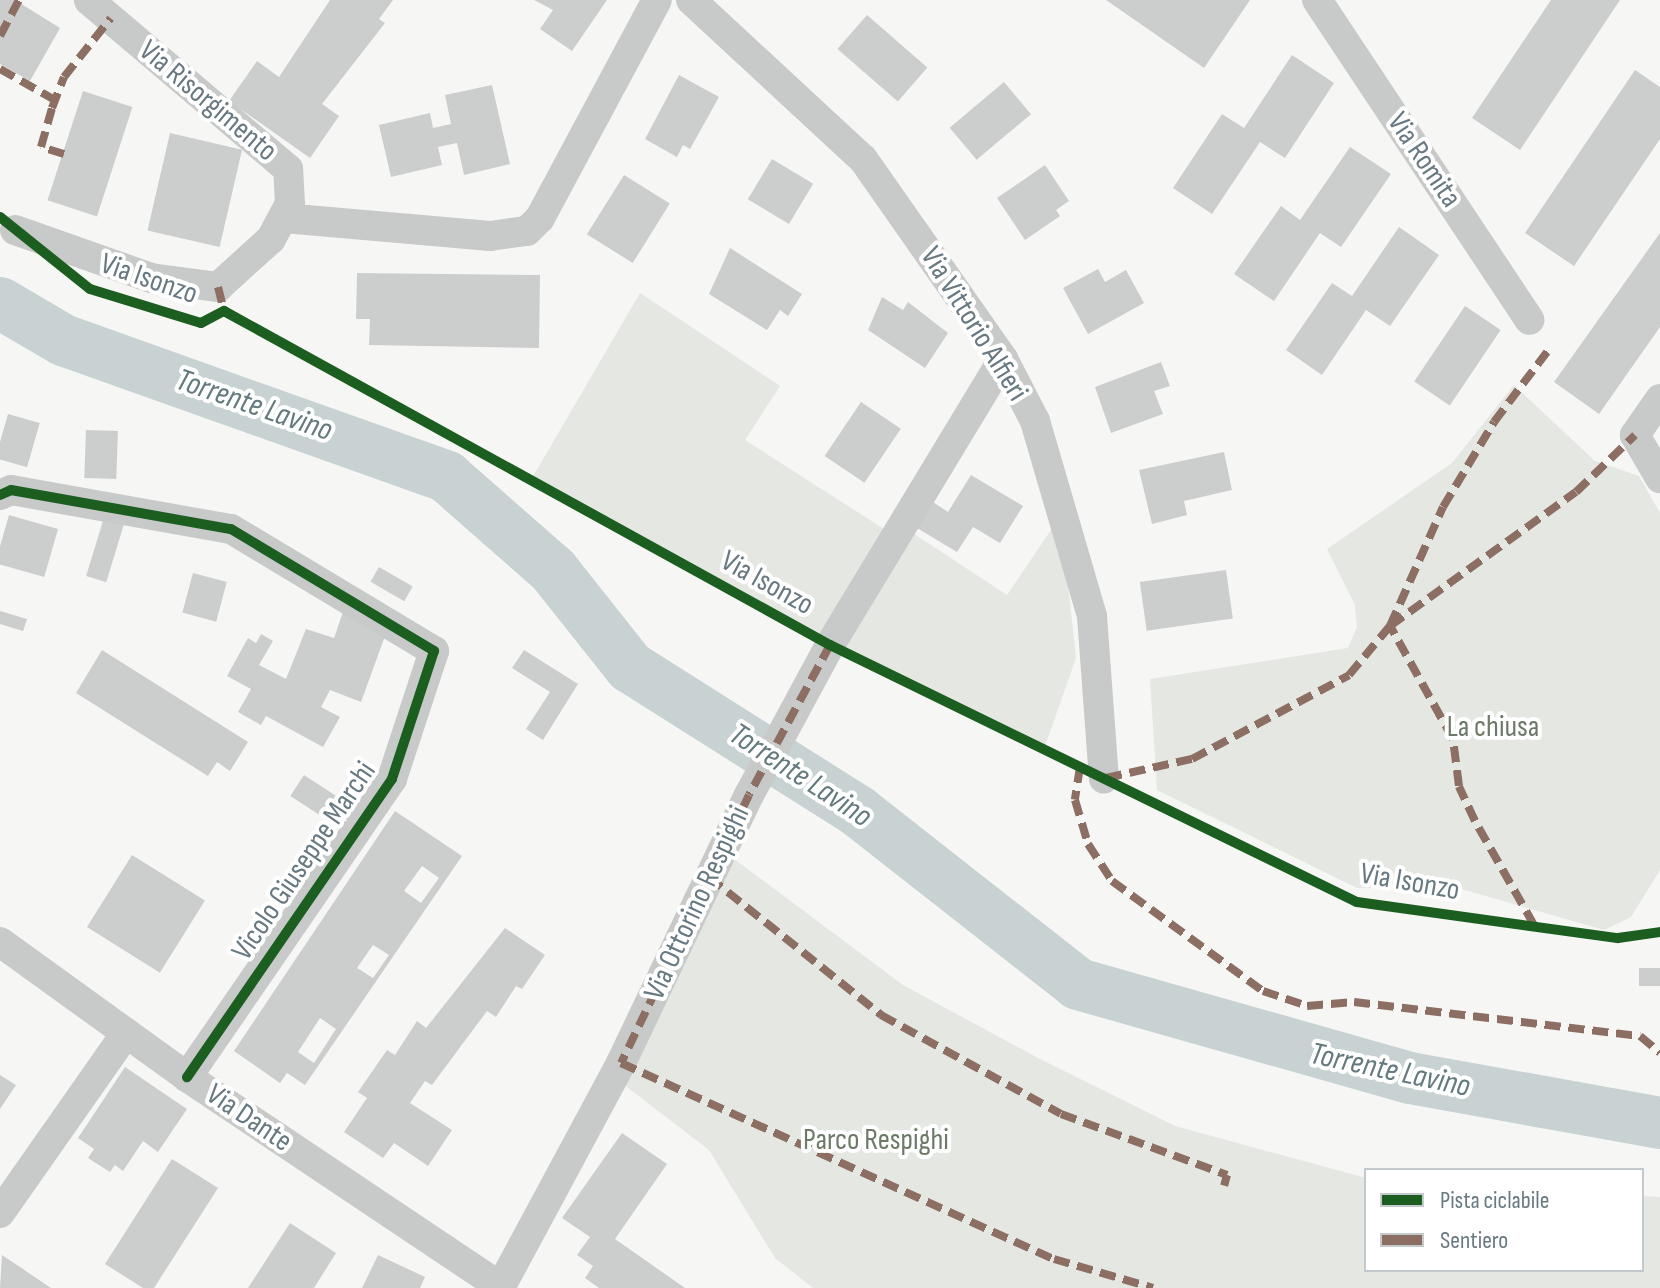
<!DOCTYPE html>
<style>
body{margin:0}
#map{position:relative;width:1660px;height:1288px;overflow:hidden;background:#f6f6f5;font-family:"Sofia Sans Condensed",sans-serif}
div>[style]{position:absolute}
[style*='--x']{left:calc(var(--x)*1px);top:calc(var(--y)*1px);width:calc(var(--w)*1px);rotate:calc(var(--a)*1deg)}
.green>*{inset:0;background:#e5e7e2}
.river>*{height:52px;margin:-26px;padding:0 26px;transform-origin:26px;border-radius:26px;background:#c8d2d3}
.building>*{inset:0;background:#cccece;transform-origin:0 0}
.street>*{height:30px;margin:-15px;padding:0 15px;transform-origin:15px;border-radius:15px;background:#c8caca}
.quiet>*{height:8px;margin-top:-4px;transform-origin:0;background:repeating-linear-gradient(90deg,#8d6e63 0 16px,transparent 0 24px)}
.cycleway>*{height:10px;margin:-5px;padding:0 5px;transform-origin:5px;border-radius:5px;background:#1b5e20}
span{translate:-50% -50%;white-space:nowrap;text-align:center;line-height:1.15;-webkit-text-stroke:8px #fff;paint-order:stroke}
.street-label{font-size:30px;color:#687982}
.park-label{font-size:30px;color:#6c7a67}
.water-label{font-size:32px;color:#647a7e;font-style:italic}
.legend{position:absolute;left:1364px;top:1168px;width:280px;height:104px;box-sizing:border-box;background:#fff;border:2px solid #c3c9cd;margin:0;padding:10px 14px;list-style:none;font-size:24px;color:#687982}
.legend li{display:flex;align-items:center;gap:16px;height:40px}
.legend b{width:40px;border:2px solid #c3c9cd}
</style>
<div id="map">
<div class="green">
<i style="clip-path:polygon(640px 293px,780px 386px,745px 440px,895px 536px,902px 526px,1007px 595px,1053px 527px,1066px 566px,1076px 658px,1044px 749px,830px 645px,531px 480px)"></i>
<i style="clip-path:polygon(1514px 385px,1595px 461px,1639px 476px,1660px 513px,1660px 870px,1631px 917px,1604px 930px,1458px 888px,1357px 888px,1157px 790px,1150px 679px,1348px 648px,1357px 627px,1355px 605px,1327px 549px,1452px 463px)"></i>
<i style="clip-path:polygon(722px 850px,903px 985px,1038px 1058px,1175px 1126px,1366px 1178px,1366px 1270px,1642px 1270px,1642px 1196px,1660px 1197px,1660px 1288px,813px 1288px,775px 1258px,709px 1150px,614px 1077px)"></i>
</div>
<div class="river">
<i style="--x:0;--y:303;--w:73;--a:30.4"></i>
<i style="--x:63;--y:340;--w:408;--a:19.6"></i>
<i style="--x:447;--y:477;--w:141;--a:41.3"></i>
<i style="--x:553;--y:570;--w:124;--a:51.6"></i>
<i style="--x:630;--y:667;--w:271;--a:32.3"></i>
<i style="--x:859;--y:812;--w:278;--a:38.1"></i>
<i style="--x:1078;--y:984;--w:345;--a:15.8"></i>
<i style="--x:1410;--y:1078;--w:254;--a:10.2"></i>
</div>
<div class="building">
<i style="clip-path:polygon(0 0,15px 0,60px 28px,30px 81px,0 64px)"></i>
<i style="clip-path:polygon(330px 0,393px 0,379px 19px,385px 23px,322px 104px,339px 116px,310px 158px,229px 101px,257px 61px,279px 77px)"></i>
<i style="clip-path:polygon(534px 0,607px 0,572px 51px,540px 29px,553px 10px)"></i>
<i style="clip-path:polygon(1106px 0,1250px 0,1204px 68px)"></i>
<i style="clip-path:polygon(1551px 0,1620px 0,1520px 150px,1472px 118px)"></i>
<i style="left:867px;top:15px;width:80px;height:45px;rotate:41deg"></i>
<i style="clip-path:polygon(1292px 55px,1334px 83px,1285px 158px,1260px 142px,1212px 214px,1173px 188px,1222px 114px,1244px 128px)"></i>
<i style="clip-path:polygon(1635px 70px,1660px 87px,1660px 139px,1574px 266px,1525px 233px)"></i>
<i style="clip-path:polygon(679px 75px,719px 97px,690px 149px,683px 145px,677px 157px,645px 139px)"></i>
<i style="left:1004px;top:82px;width:42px;height:71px;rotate:50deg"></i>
<i style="clip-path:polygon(492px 85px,510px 164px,464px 175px,457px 143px,438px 147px,442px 165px,391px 177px,379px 125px,430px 113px,433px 128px,451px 124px,445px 95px)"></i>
<i style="left:83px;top:91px;width:52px;height:115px;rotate:18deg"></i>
<i style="left:170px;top:133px;width:74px;height:100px;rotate:13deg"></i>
<i style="clip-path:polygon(1350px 147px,1391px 174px,1341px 247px,1320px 233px,1274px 301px,1234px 274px,1281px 206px,1300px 220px)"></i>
<i style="left:772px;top:159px;width:48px;height:47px;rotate:31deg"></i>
<i style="clip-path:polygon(1045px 165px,1069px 201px,1056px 210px,1060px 216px,1025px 240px,997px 198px)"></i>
<i style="left:624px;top:175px;width:54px;height:70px;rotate:32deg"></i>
<i style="clip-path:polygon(1399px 227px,1439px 255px,1390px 326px,1366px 310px,1322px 375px,1286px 350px,1332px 283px,1352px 296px)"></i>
<i style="clip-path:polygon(1660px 233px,1660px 327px,1599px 414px,1554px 382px)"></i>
<i style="clip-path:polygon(730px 248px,802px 294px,788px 316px,780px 310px,767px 330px,709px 294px)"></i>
<i style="clip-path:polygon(1098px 269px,1105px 282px,1126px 270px,1144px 303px,1088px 334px,1063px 288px)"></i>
<i style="clip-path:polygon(357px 273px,540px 275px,539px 348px,369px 345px,370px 319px,356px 319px)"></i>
<i style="clip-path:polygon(882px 297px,903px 310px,908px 302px,948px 333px,925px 368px,868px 330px)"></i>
<i style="left:1465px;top:306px;width:43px;height:91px;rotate:34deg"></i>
<i style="clip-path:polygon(1161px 362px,1170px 386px,1154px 391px,1163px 414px,1111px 433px,1095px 387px)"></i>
<i style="left:861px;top:402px;width:48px;height:65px;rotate:34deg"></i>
<i style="left:8px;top:414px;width:33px;height:46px;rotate:16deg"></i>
<i style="left:86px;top:430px;width:32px;height:48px;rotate:2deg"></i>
<i style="clip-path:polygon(1224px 452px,1232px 490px,1184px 501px,1187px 515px,1152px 524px,1139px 470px)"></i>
<i style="clip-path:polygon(971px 475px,1023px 506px,1000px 543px,973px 527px,957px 552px,917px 528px,933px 502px,948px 512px)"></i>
<i style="left:106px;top:511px;width:21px;height:68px;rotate:17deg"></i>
<i style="left:9px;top:515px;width:51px;height:50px;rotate:16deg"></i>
<i style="left:379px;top:567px;width:39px;height:17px;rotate:30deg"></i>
<i style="left:1226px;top:570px;width:49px;height:87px;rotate:82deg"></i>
<i style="left:193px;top:573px;width:35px;height:41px;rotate:15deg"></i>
<i style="clip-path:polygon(344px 609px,385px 636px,361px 702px,330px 690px,321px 707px,340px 717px,323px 747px,266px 716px,261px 725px,238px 712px,251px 689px,227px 676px,248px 638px,256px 643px,261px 634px,273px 641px,259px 665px,286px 679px,306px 629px,334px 638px)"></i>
<i style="clip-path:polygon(0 611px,27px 619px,23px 631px,0 624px)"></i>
<i style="clip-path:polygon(102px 650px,248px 742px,230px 771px,217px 762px,208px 776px,76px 693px)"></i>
<i style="clip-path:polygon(524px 650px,578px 684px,543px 740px,526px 729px,550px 692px,512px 668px)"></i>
<i style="left:304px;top:775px;width:38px;height:25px;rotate:33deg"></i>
<i style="clip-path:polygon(evenodd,395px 811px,462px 856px,305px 1085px,287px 1073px,280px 1083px,234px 1051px,395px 811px,422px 866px,439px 878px,421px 903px,404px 891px,422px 866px,395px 811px,373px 945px,389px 955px,373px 978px,357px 968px,373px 945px,395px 811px,320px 1018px,336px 1029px,314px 1063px,298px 1052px,320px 1018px)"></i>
<i style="left:132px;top:855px;width:86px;height:85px;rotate:32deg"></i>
<i style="clip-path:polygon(505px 928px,545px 955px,522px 989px,516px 986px,496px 1017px,487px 1011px,432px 1085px,425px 1081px,410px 1103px,452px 1130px,428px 1166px,394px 1143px,383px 1158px,344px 1132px,367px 1098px,358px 1092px,387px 1050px,395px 1055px,417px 1021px,426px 1028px)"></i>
<i style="left:1639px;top:968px;width:21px;height:18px"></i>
<i style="clip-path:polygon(125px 1067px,187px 1109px,158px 1152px,143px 1141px,123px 1171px,115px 1165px,110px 1172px,88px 1158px,94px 1149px,78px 1138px)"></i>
<i style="clip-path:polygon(0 1075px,16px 1085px,0 1109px)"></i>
<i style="clip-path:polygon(622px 1133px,667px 1164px,615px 1239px,685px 1288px,599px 1288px,585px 1278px,593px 1266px,577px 1255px,590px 1237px,562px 1218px)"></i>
<i style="clip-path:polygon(172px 1159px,218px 1188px,154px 1288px,143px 1288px,105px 1264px)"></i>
<i style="clip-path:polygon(290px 1223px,336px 1253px,314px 1288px,248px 1288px)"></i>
<i style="clip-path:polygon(2px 1255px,20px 1267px,51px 1288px,0 1288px)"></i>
<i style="clip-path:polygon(378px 1255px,425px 1277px,420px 1288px,362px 1288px)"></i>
</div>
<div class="street">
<i style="--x:691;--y:0;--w:234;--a:42.8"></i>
<i style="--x:863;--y:159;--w:244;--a:55"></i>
<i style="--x:1003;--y:359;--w:70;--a:62.7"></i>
<i style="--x:1035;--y:421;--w:203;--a:73.7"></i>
<i style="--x:1092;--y:616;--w:163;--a:85.8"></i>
<i style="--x:1317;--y:0;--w:384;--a:56.4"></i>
<i style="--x:284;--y:218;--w:207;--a:5"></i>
<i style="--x:490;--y:236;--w:37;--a:-8"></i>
<i style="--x:527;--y:231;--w:18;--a:-45"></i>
<i style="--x:540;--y:218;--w:247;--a:-61.8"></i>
<i style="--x:15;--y:230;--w:144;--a:19.4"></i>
<i style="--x:151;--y:278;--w:68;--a:7.7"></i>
<i style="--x:218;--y:287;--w:72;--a:-42.2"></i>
<i style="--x:271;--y:239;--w:40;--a:-62"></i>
<i style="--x:290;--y:204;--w:35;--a:-93"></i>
<i style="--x:288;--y:169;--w:261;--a:-139.7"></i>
<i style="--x:1660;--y:399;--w:44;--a:124.8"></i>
<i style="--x:1635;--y:435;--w:50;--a:59.8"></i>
<i style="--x:0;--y:495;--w:12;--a:-24"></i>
<i style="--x:11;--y:490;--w:223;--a:10.1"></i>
<i style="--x:231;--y:529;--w:237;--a:31"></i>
<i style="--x:434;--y:651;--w:135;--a:108.2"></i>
<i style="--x:392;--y:779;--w:362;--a:124.5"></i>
<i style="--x:0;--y:942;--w:231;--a:35.8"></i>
<i style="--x:187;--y:1077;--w:379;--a:33.8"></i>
<i style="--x:0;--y:1213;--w:220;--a:-55"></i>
<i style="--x:500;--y:1288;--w:255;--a:-61.7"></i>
<i style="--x:621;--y:1063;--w:297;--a:-64.5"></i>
<i style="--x:749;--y:795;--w:170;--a:-61.6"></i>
<i style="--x:830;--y:645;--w:334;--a:-58.8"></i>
</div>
<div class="quiet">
<i style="--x:0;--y:36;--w:41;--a:-62.2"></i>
<i style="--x:0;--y:69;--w:63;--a:29.4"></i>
<i style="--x:64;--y:154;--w:24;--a:-163"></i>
<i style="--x:41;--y:147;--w:41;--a:-74.2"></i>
<i style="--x:52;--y:108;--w:33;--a:-69"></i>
<i style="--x:64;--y:77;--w:75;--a:-51.5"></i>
<i style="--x:218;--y:287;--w:25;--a:76"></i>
<i style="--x:830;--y:645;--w:170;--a:118.4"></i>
<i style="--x:749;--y:795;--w:297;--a:115.5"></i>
<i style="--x:621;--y:1063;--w:475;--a:24.4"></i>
<i style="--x:1054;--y:1259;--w:103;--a:16.3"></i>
<i style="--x:1080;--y:767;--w:33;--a:99"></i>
<i style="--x:1075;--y:800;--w:46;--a:73.5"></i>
<i style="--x:1088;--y:844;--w:44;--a:57"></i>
<i style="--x:1112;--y:881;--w:187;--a:36.1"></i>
<i style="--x:1263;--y:991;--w:46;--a:18.8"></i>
<i style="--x:1307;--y:1006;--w:47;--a:-4.9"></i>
<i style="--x:1354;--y:1002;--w:288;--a:6.8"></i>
<i style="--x:1640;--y:1036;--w:26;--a:40"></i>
<i style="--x:1106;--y:778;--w:88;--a:-12.5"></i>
<i style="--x:1192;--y:759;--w:178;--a:-28.1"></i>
<i style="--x:1349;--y:675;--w:64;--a:-50.1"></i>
<i style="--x:1390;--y:626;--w:130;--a:-66"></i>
<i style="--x:1443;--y:507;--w:99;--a:-59"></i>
<i style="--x:1494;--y:422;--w:93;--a:-52.9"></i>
<i style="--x:709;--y:877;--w:221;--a:38.7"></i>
<i style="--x:881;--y:1015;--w:205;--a:28.8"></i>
<i style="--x:1061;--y:1114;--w:177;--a:20.2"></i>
<i style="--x:1227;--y:1175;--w:11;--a:105"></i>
<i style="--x:1534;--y:925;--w:120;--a:-119.6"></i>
<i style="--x:1475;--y:821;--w:38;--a:-115"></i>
<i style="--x:1459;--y:786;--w:47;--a:-97.3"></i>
<i style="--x:1453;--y:739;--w:129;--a:-119.1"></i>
<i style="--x:1390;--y:626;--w:229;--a:-35.8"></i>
<i style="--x:1576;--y:492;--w:82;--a:-44"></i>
</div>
<div class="cycleway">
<i style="--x:0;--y:217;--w:115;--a:38.7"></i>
<i style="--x:90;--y:289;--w:116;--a:17"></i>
<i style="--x:201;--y:323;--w:26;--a:-28"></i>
<i style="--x:224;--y:311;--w:692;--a:28.86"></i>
<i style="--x:830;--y:645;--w:586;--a:26"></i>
<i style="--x:1357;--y:902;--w:263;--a:7.9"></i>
<i style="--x:1618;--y:938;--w:42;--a:-8.1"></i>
<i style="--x:0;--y:495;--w:12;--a:-24"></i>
<i style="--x:11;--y:490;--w:223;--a:10.1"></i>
<i style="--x:231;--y:529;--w:237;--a:31"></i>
<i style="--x:434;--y:651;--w:135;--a:108.2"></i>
<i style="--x:392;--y:779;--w:362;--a:124.5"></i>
</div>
<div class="street-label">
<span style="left:208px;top:101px;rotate:40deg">Via Risorgimento</span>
<span style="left:1424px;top:160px;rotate:56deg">Via Romita</span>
<span style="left:149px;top:279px;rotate:19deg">Via Isonzo</span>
<span style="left:974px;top:324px;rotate:58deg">Via Vittorio Alfieri</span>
<span style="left:767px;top:583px;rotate:29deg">Via Isonzo</span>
<span style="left:304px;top:861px;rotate:-56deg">Vicolo Giuseppe Marchi</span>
<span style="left:1410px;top:882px;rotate:10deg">Via Isonzo</span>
<span style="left:697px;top:903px;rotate:-65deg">Via Ottorino Respighi</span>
<span style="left:249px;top:1118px;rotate:34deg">Via Dante</span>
</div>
<div class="park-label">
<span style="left:1493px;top:727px">La chiusa</span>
<span style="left:876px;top:1140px">Parco Respighi</span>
</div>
<div class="water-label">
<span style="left:254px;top:406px;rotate:19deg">Torrente Lavino</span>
<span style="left:800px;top:776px;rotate:33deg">Torrente Lavino</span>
<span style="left:1390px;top:1071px;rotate:12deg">Torrente Lavino</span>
</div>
<ul class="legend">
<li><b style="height:10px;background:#1b5e20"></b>Pista ciclabile</li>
<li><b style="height:10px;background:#8d6e63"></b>Sentiero</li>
</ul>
</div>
